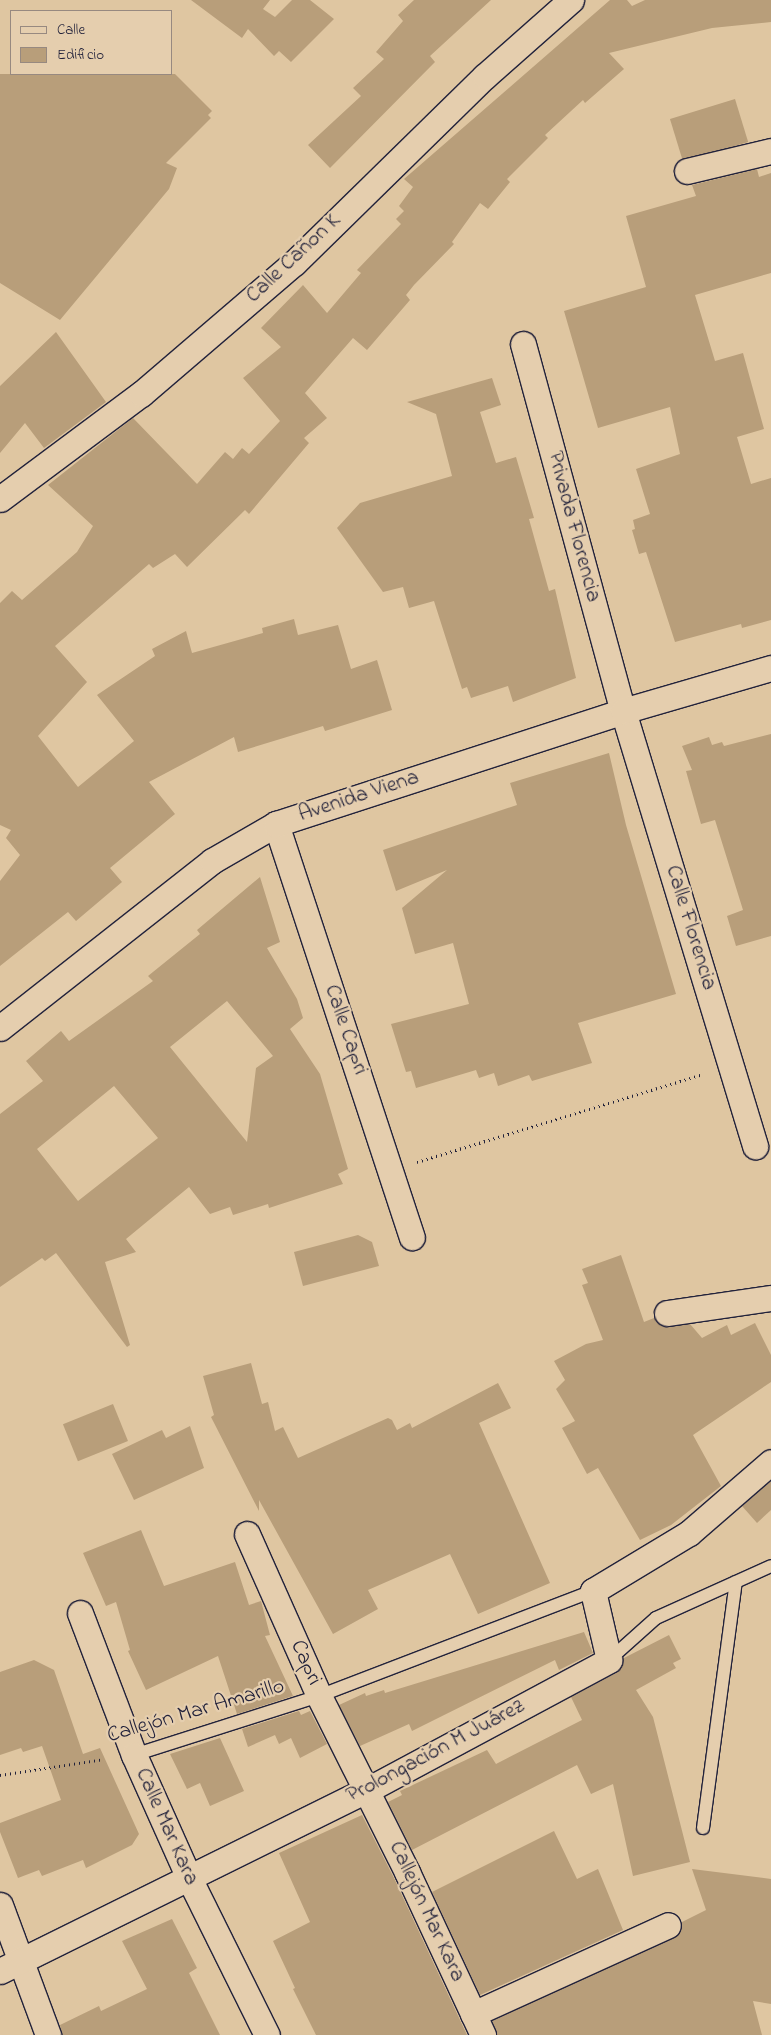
<!DOCTYPE html>
<meta charset="utf-8">
<style>
body{margin:0}
#map{position:relative;width:771px;height:2035px;overflow:hidden;background:#dfc6a1;font-family:"Indie Flower",sans-serif}
div>[style]{position:absolute}
[style*='--x']{left:calc(var(--x)*1px);top:calc(var(--y)*1px);width:calc(var(--w)*1px);rotate:calc(var(--a)*1deg)}
.building>*{inset:0;background:#b89e7a;transform-origin:0 0}
.path>*{height:3px;margin-top:-1.5px;transform-origin:0;background:repeating-linear-gradient(90deg,#22223b 0 1px,transparent 0 5px)}
.roads{filter:drop-shadow(1px 0 #22223b) drop-shadow(-1px 0 #22223b) drop-shadow(0 1px #22223b) drop-shadow(0 -1px #22223b)}
.lane>*{height:12px;margin:-6px;padding:0 6px;transform-origin:6px;border-radius:6px;background:#e5ceae}
.street>*{height:25px;margin:-12.5px;padding:0 12.5px;transform-origin:12.5px;border-radius:12.5px;background:#e5ceae}
span{translate:-50% -50%;white-space:nowrap;text-align:center;line-height:1.15;-webkit-text-stroke:4.5px #e5ceae;paint-order:stroke}
.street-label{font-size:22px;color:#22223b}
.legend{position:absolute;left:10px;top:10px;width:162px;height:65px;box-sizing:border-box;background:#e5ceae;border:1px solid #978980;margin:0;padding:6px 9px;list-style:none;font-size:15px;color:#22223b}
.legend li{display:flex;align-items:center;gap:10px;height:25px}
.legend b{width:25px;border:1px solid #978980}
</style>
<div id="map">
<div class="building">
<i style="clip-path:polygon(191px 0,270px 0,263px 9px,275px 17px,292px 0,310px 0,334px 19px,291px 62px,279px 51px,274px 56px,248px 29px,242px 38px)"></i>
<i style="clip-path:polygon(414px 0,491px 0,430px 56px,435px 62px,330px 168px,308px 145px,361px 96px,353px 88px,384px 59px,376px 52px,403px 21px,398px 15px)"></i>
<i style="clip-path:polygon(610px 0,627px 0,632px 6px,645px 0,771px 0,771px 22px,712px 28px,609px 53px,624px 69px,585px 103px,583px 100px,545px 135px,548px 138px,507px 179px,510px 182px,488px 209px,480px 203px,452px 242px,454px 244px,414px 285px,406px 295px,410px 300px,367px 350px,353px 338px,305px 393px,327px 418px,304px 438px,309px 443px,249px 514px,245px 510px,187px 567px,175px 554px,153px 568px,149px 564px,55px 646px,87px 682px,38px 736px,78px 787px,134px 741px,97px 695px,155px 656px,152px 649px,186px 631px,192px 653px,263px 633px,262px 628px,294px 619px,298px 635px,338px 625px,351px 669px,377px 660px,392px 710px,325px 731px,323px 726px,238px 752px,234px 737px,149px 782px,175px 814px,110px 868px,122px 882px,76px 921px,68px 912px,0 966px,0 881px,20px 855px,6px 838px,11px 830px,0 825px,0 603px,12px 591px,22px 600px,77px 552px,93px 526px,48px 485px,133px 418px,197px 484px,225px 452px,233px 459px,242px 448px,249px 454px,280px 421px,243px 378px,281px 347px,261px 328px,303px 285px,327px 313px,361px 273px,357px 270px,401px 224px,396px 219px,404px 211px,399px 206px,413px 187px,404px 179px)"></i>
<i style="clip-path:polygon(0 74px,175px 74px,212px 111px,208px 115px,211px 118px,166px 163px,177px 168px,169px 189px,60px 320px,0 283px)"></i>
<i style="left:735px;top:99px;width:45px;height:68px;rotate:73deg"></i>
<i style="clip-path:polygon(757px 169px,759px 177px,771px 173px,771px 273px,695px 295px,715px 361px,743px 353px,764px 429px,737px 437px,751px 484px,771px 478px,771px 620px,742px 628px,741px 624px,675px 642px,646px 552px,639px 554px,632px 530px,635px 529px,633px 520px,650px 514px,636px 469px,680px 454px,670px 407px,598px 428px,564px 311px,646px 287px,626px 216px,696px 196px,692px 185px)"></i>
<i style="clip-path:polygon(56px 332px,106px 402px,44px 448px,25px 423px,0 453px,0 386px)"></i>
<i style="clip-path:polygon(492px 378px,501px 405px,480px 412px,496px 463px,516px 457px,534px 518px,529px 519px,549px 591px,555px 589px,576px 678px,513px 702px,508px 686px,471px 698px,467px 687px,462px 689px,434px 601px,409px 608px,403px 587px,383px 592px,337px 528px,360px 503px,452px 476px,436px 414px,407px 402px)"></i>
<i style="clip-path:polygon(771px 734px,771px 936px,736px 946px,727px 916px,743px 910px,715px 820px,701px 824px,686px 771px,692px 770px,682px 746px,709px 737px,712px 745px,722px 742px,724px 746px)"></i>
<i style="clip-path:polygon(609px 753px,626px 825px,676px 994px,578px 1023px,592px 1063px,532px 1081px,529px 1075px,498px 1086px,494px 1073px,479px 1078px,476px 1070px,416px 1088px,411px 1071px,406px 1072px,391px 1024px,469px 1004px,453px 943px,415px 954px,402px 908px,447px 870px,396px 891px,383px 850px,517px 805px,510px 783px)"></i>
<i style="clip-path:polygon(evenodd,260px 877px,280px 942px,267px 948px,297px 999px,303px 1018px,290px 1029px,320px 1074px,348px 1169px,338px 1174px,343px 1184px,269px 1208px,268px 1204px,233px 1215px,230px 1207px,210px 1214px,189px 1187px,126px 1239px,136px 1252px,105px 1262px,130px 1345px,127px 1347px,56px 1253px,45px 1261px,42px 1258px,0 1287px,0 1114px,43px 1081px,26px 1061px,61px 1031px,69px 1041px,153px 981px,148px 976px,200px 934px,197px 930px,260px 877px,227px 1001px,273px 1056px,256px 1068px,247px 1142px,170px 1047px,227px 1001px,260px 877px,114px 1086px,158px 1138px,78px 1201px,37px 1149px,114px 1086px)"></i>
<i style="clip-path:polygon(358px 1235px,372px 1242px,379px 1266px,303px 1286px,294px 1252px)"></i>
<i style="clip-path:polygon(621px 1255px,644px 1322px,654px 1318px,662px 1326px,690px 1324px,702px 1338px,727px 1325px,731px 1335px,755px 1323px,771px 1355px,771px 1382px,693px 1435px,721px 1486px,671px 1525px,640px 1540px,598px 1468px,587px 1474px,562px 1428px,575px 1421px,556px 1389px,565px 1380px,554px 1361px,586px 1344px,603px 1340px,582px 1285px,588px 1283px,582px 1269px)"></i>
<i style="clip-path:polygon(251px 1363px,262px 1404px,268px 1402px,275px 1431px,283px 1427px,298px 1458px,388px 1418px,392px 1420px,397px 1430px,410px 1423px,412px 1428px,498px 1383px,511px 1408px,479px 1423px,550px 1583px,478px 1614px,450px 1554px,368px 1590px,378px 1609px,333px 1634px,259px 1500px,259px 1511px,211px 1417px,214px 1415px,203px 1376px)"></i>
<i style="left:113px;top:1404px;width:40px;height:54px;rotate:68deg"></i>
<i style="clip-path:polygon(190px 1426px,204px 1468px,134px 1500px,112px 1454px,162px 1430px,166px 1438px)"></i>
<i style="clip-path:polygon(771px 1481px,771px 1510px,757px 1523px,742px 1506px)"></i>
<i style="clip-path:polygon(141px 1530px,164px 1586px,235px 1562px,249px 1605px,261px 1601px,270px 1635px,265px 1636px,293px 1696px,237px 1714px,218px 1656px,146px 1690px,128px 1651px,130px 1650px,116px 1602px,106px 1606px,83px 1553px)"></i>
<i style="clip-path:polygon(584px 1632px,593px 1653px,559px 1670px,555px 1660px,412px 1731px,409px 1724px,360px 1746px,339px 1705px,365px 1693px,366px 1696px,384px 1690px,385px 1693px)"></i>
<i style="clip-path:polygon(669px 1635px,681px 1659px,673px 1663px,676px 1668px,636px 1690px,653px 1717px,690px 1862px,633px 1876px,613px 1784px,591px 1794px,577px 1765px,412px 1850px,388px 1802px,402px 1795px,400px 1791px,487px 1750px,496px 1764px,582px 1720px,571px 1697px,616px 1673px,624px 1658px)"></i>
<i style="clip-path:polygon(34px 1660px,54px 1670px,83px 1754px,100px 1748px,139px 1834px,132px 1845px,86px 1868px,83px 1860px,42px 1876px,39px 1870px,18px 1878px,0 1832px,0 1823px,61px 1800px,42px 1746px,23px 1752px,21px 1748px,0 1755px,0 1672px)"></i>
<i style="clip-path:polygon(299px 1711px,301px 1715px,310px 1711px,327px 1744px,300px 1758px,291px 1738px,279px 1744px,275px 1735px,248px 1747px,242px 1729px)"></i>
<i style="clip-path:polygon(220px 1738px,244px 1791px,210px 1806px,200px 1783px,187px 1789px,170px 1754px)"></i>
<i style="clip-path:polygon(362px 1815px,394px 1878px,467px 2035px,316px 2035px,293px 1989px,295px 1988px,273px 1941px,310px 1922px,279px 1853px)"></i>
<i style="clip-path:polygon(554px 1831px,577px 1879px,598px 1869px,623px 1930px,480px 1995px,432px 1892px)"></i>
<i style="clip-path:polygon(692px 1869px,771px 1879px,771px 2004px,753px 2001px,762px 2035px,497px 2035px,492px 2021px,679px 1934px,682px 1922px,706px 1910px)"></i>
<i style="clip-path:polygon(172px 1919px,197px 1968px,189px 1973px,220px 2035px,62px 2035px,60px 2025px,99px 2006px,101px 2011px,147px 1989px,122px 1941px)"></i>
</div>
<div class="path">
<i style="--x:417;--y:1162;--w:299;--a:-17.1"></i>
<i style="--x:0;--y:1775;--w:105;--a:-8.7"></i>
</div>
<div class="roads">
<div class="lane">
<i style="--x:609;--y:1660;--w:63;--a:-41.8"></i>
<i style="--x:656;--y:1618;--w:126;--a:-24.3"></i>
<i style="--x:134;--y:1755;--w:194;--a:-17.7"></i>
<i style="--x:319;--y:1696;--w:293;--a:-21"></i>
<i style="--x:703;--y:1828;--w:248;--a:-82.4"></i>
</div>
<div class="street">
<i style="--x:687;--y:171;--w:86;--a:-13.4"></i>
<i style="--x:523;--y:344;--w:380;--a:74.8"></i>
<i style="--x:623;--y:711;--w:455;--a:73.1"></i>
<i style="--x:0;--y:499;--w:176;--a:-36.7"></i>
<i style="--x:141;--y:394;--w:201;--a:-40.6"></i>
<i style="--x:294;--y:263;--w:267;--a:-44.4"></i>
<i style="--x:485;--y:76;--w:115;--a:-41.5"></i>
<i style="--x:276;--y:824;--w:435;--a:71.8"></i>
<i style="--x:0;--y:1028;--w:270;--a:-38.2"></i>
<i style="--x:212;--y:861;--w:74;--a:-30"></i>
<i style="--x:276;--y:824;--w:365;--a:-18"></i>
<i style="--x:623;--y:711;--w:154;--a:-16.2"></i>
<i style="--x:667;--y:1313;--w:105;--a:-8.2"></i>
<i style="--x:247;--y:1534;--w:177;--a:66"></i>
<i style="--x:319;--y:1696;--w:197;--a:63.4"></i>
<i style="--x:407;--y:1872;--w:180;--a:65"></i>
<i style="--x:80;--y:1613;--w:152;--a:69.2"></i>
<i style="--x:134;--y:1755;--w:135;--a:65.9"></i>
<i style="--x:189;--y:1878;--w:175;--a:63.6"></i>
<i style="--x:0;--y:1905;--w:139;--a:69.7"></i>
<i style="--x:0;--y:1971;--w:409;--a:-26.3"></i>
<i style="--x:367;--y:1790;--w:275;--a:-28.2"></i>
<i style="--x:609;--y:1660;--w:71;--a:-103.1"></i>
<i style="--x:593;--y:1591;--w:112;--a:-31.1"></i>
<i style="--x:689;--y:1533;--w:108;--a:-40.9"></i>
<i style="--x:473;--y:2014;--w:214;--a:-24.5"></i>
</div>
</div>
<div class="street-label">
<span style="left:294px;top:259px;rotate:-43deg">Calle Cañon K</span>
<span style="left:573px;top:527px;rotate:75deg">Privada Florencia</span>
<span style="left:359px;top:797px;rotate:-18deg">Avenida Viena</span>
<span style="left:690px;top:928px;rotate:73deg">Calle Florencia</span>
<span style="left:345px;top:1030px;rotate:71deg">Calle Capri</span>
<span style="left:305px;top:1663px;rotate:66deg">Capri</span>
<span style="left:196px;top:1712px;rotate:-16deg">Callejón Mar Amarillo</span>
<span style="left:436px;top:1752px;rotate:-28deg">Prolongación M Juárez</span>
<span style="left:166px;top:1827px;rotate:66deg">Calle Mar Kara</span>
<span style="left:426px;top:1912px;rotate:65deg">Callejón Mar Kara</span>
</div>
<ul class="legend">
<li><b style="height:6px;background:#e5ceae"></b>Calle</li>
<li><b style="height:14px;background:#b89e7a"></b>Edificio</li>
</ul>
</div>
